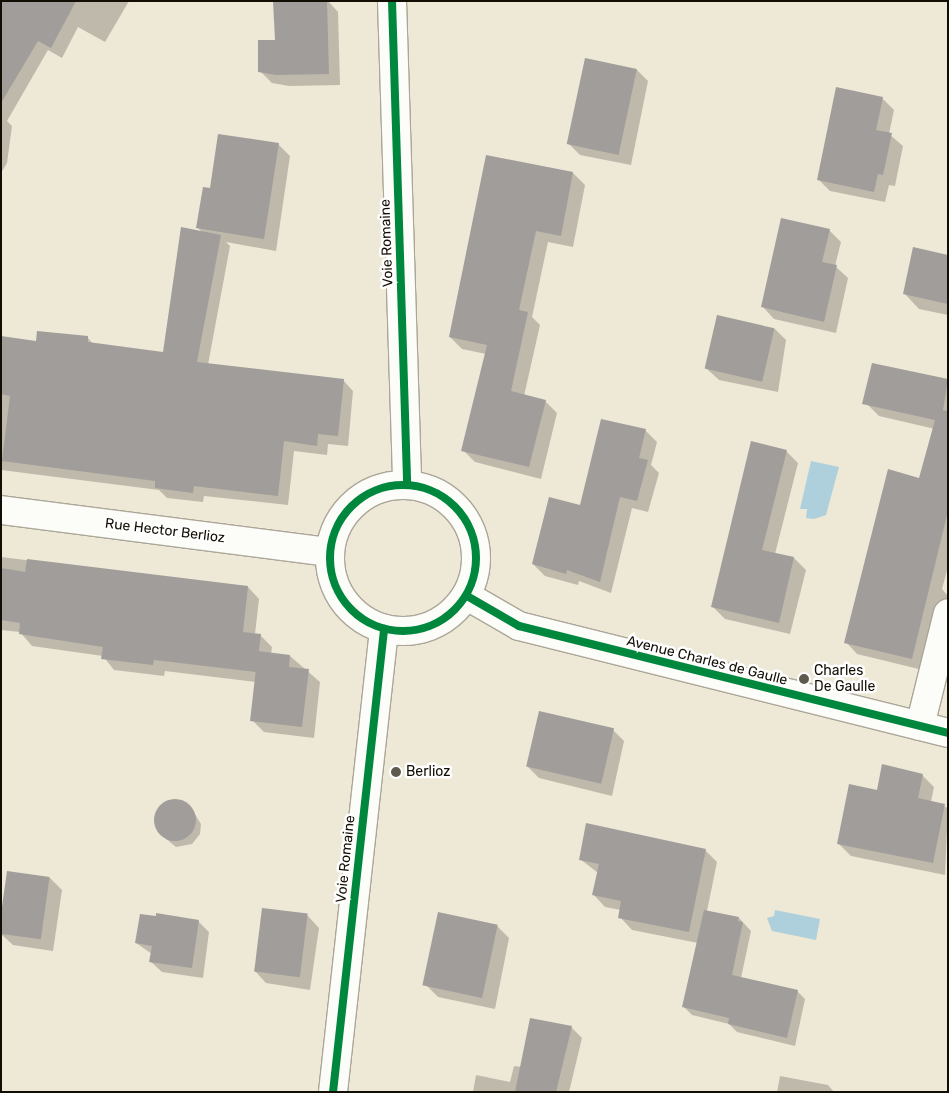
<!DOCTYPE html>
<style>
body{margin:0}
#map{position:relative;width:949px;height:1093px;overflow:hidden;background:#eee8d6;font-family:Rubik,sans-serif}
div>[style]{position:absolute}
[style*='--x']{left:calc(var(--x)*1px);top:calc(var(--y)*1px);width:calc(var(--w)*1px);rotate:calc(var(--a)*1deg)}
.water>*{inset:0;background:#aed0dc}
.shadow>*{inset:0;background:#0003}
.building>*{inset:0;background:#a19d9b;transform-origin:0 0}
.round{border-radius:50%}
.roads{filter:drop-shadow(1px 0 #aba698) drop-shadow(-1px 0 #aba698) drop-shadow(0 1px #aba698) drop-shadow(0 -1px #aba698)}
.minor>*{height:28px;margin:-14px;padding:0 14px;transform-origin:14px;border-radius:14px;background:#fcfcf9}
.minor>.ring{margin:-14px;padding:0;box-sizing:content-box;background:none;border:28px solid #fcfcf9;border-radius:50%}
.cycleway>*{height:8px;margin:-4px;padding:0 4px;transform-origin:4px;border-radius:4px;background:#00873e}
.cycleway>.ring{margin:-4px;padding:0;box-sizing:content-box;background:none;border:8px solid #00873e;border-radius:50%}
.dots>*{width:14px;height:14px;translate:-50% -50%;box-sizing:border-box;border:2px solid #fff;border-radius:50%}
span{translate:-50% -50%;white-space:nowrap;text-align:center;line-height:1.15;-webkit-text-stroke:5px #fff;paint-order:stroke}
.street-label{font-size:14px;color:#130e04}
.poi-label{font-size:14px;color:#130e04}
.left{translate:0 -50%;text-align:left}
.frame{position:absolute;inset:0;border:2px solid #130e04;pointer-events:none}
</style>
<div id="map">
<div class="water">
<i style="clip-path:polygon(811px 461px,839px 467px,826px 515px,814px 519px,806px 518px,807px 509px,800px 509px)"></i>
<i style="clip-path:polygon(775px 910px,820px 919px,816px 940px,772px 931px,767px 918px,774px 916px)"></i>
</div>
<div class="shadow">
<i style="clip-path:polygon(1px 1px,129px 1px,105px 42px,78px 27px,62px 58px,48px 50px,7px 121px,12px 126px,7px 163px,1px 173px)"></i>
<i style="clip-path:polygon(274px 1px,328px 1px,338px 12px,340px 85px,289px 86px,272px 83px,260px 71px,276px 41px)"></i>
<i style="clip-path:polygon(586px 60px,637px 70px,648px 81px,631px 165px,580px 155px,569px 144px)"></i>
<i style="clip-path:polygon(882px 98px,894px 110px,889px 134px,903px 146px,895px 186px,889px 185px,885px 202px,830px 191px,819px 180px)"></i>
<i style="clip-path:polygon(278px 144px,290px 156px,276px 251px,226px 242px,230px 246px,208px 365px,343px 380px,353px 391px,348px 446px,328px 444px,327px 455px,294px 451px,288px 505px,204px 496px,203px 502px,167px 498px,159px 490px,1px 470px,1px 337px,37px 343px,88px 338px,94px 345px,164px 354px,202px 232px,197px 227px,211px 189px)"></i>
<i style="clip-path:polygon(573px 173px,585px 185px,573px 247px,548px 242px,532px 317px,540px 325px,524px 396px,545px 401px,557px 413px,541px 479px,475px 462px,463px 450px,486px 354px,462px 349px,450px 337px)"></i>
<i style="clip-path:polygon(829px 230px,841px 242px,835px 266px,848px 278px,836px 333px,774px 319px,763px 307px)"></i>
<i style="clip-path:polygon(948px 256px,948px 315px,919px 309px,904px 293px)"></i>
<i style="clip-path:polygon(775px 329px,786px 340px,778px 392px,719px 380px,707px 369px)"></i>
<i style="clip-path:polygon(948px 380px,948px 432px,879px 416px,867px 404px)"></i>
<i style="clip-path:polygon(645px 430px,657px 442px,651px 465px,659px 473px,648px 512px,632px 508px,611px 593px,579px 581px,578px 585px,545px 576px,533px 564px)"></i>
<i style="clip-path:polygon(786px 451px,798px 463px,775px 554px,794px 558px,806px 570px,790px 634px,725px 619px,713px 607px)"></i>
<i style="clip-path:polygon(948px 467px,948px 567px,942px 589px,948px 596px,948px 614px,931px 672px,857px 654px,846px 642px,920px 479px)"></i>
<i style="clip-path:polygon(1px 557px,248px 587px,259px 599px,255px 634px,260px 635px,272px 647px,271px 654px,290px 656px,320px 682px,314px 738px,264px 732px,252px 720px,256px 682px,165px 671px,164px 676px,114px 670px,103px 656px,32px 646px,20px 632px,1px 630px)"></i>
<i style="clip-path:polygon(613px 730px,624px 741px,612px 796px,539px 778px,528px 767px)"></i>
<i style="clip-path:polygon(922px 775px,934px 787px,931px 802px,948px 808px,945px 875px,851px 856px,839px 844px,878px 792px)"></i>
<i style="clip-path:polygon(176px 801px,191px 808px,201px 824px,200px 834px,192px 844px,176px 847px,160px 834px,155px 818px,164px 803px)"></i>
<i style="clip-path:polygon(705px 850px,717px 862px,707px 911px,739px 918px,751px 931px,741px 978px,797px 991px,805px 999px,795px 1046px,737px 1032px,729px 1024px,692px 1015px,684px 1007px,698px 943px,632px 930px,620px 917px,621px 910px,605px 907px,593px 894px,598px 873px,580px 859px)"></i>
<i style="clip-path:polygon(8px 873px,50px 878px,62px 890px,53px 951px,13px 945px,1px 934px)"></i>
<i style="clip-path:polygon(307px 915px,319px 928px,310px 990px,266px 983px,254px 970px)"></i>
<i style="clip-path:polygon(198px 921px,209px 932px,203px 978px,162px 972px,151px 962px,152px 954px,136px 943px)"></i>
<i style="clip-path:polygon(497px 926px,509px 938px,495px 1009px,438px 997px,426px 985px)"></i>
<i style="clip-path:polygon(571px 1027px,582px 1038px,569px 1092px,473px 1092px,476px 1075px,510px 1082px,514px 1066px,522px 1067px)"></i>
<i style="clip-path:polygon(780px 1076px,828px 1085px,834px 1092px,777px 1092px)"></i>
</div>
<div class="building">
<i style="clip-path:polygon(1px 1px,76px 1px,51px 48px,38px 41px,1px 103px)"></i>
<i style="clip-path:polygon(273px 1px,327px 1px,329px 74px,276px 75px,258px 72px,258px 40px,275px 40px)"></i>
<i style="left:585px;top:58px;width:53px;height:88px;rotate:12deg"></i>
<i style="clip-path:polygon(836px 87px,883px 97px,876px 130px,892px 133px,883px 175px,878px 174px,874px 192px,817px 180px)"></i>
<i style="clip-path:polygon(218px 134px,279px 143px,264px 239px,196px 228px,203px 187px,210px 188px)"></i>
<i style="clip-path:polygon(486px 155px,573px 172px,561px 236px,536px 231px,519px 310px,528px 312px,511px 391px,546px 400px,529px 467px,461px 451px,487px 345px,449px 337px)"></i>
<i style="clip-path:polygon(781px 218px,830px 229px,822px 262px,837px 265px,824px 322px,761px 307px)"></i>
<i style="clip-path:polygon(181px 227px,221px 235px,197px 362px,344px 379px,338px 436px,318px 434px,317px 446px,284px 441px,278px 496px,194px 486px,193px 493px,155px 488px,155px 481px,2px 461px,10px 396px,1px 394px,1px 336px,36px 341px,37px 331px,88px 336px,88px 342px,163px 352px)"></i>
<i style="clip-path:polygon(913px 247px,948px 255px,948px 304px,903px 294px)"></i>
<i style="left:717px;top:315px;width:59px;height:55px;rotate:13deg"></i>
<i style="clip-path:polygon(872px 363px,948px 379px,943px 410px,948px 411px,948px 511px,912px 659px,844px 643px,888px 469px,919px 478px,935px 420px,862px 404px)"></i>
<i style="clip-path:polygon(601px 419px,646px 429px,639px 458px,648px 460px,637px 501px,620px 497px,600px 582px,567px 570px,566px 574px,532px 564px,549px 497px,580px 505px)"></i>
<i style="clip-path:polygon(751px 441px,787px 450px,762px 550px,794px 557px,779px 623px,711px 607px)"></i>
<i style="clip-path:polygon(27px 559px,248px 586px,243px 632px,261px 634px,256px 672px,154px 660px,153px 665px,101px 659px,103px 647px,19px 634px,20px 623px,1px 620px,1px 568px,25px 572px)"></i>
<i style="clip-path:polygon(258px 651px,290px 655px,289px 667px,309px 669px,302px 727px,250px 721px)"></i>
<i style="left:539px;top:711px;width:77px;height:57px;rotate:13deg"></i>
<i style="clip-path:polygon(882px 764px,923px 774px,918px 798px,945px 804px,933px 863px,837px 844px,849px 784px,877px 790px)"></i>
<i class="round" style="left:154px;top:799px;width:42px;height:42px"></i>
<i style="clip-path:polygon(586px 823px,706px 849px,689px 932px,618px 918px,621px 901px,592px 895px,599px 864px,579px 860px)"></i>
<i style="left:7px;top:871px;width:43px;height:63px;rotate:8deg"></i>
<i style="left:262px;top:908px;width:46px;height:64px;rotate:7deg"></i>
<i style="clip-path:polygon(704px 910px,739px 917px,738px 921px,743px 922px,732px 975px,798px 990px,787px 1038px,728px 1024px,729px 1018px,682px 1007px)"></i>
<i style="left:438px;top:912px;width:61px;height:75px;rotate:12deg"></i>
<i style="clip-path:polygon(156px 913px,199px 920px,192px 968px,149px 962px,152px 946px,135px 943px,140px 914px,156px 916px)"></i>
<i style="clip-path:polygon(530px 1018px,572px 1026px,556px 1092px,515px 1092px)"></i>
</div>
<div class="roads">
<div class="minor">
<i style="--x:392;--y:1;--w:483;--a:88.2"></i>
<i class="ring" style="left:330px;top:485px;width:118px;height:118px"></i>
<i style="--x:1;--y:510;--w:331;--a:7.3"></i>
<i style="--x:467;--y:596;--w:60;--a:30"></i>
<i style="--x:519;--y:626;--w:442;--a:14"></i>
<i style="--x:920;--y:726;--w:116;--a:-76.1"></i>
<i style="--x:333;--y:1092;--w:466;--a:-83.7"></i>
</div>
</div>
<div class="cycleway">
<i style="--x:392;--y:1;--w:483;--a:88.2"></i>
<i class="ring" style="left:330px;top:485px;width:138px;height:138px"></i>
<i style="--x:467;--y:596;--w:60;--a:30"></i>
<i style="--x:519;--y:626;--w:442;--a:14"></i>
<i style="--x:333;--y:1092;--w:466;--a:-83.7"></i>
</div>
<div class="dots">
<i style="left:804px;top:679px;background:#605a4e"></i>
<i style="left:396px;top:772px;background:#605a4e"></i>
</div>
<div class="street-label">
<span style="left:387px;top:243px;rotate:-92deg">Voie Romaine</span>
<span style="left:165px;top:531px;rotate:7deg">Rue Hector Berlioz</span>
<span style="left:707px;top:661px;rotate:14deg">Avenue Charles de Gaulle</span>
<span style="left:346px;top:859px;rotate:-84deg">Voie Romaine</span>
</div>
<div class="poi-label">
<span class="left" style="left:814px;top:679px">Charles<br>De Gaulle</span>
<span class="left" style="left:406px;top:772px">Berlioz</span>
</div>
<div class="frame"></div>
</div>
